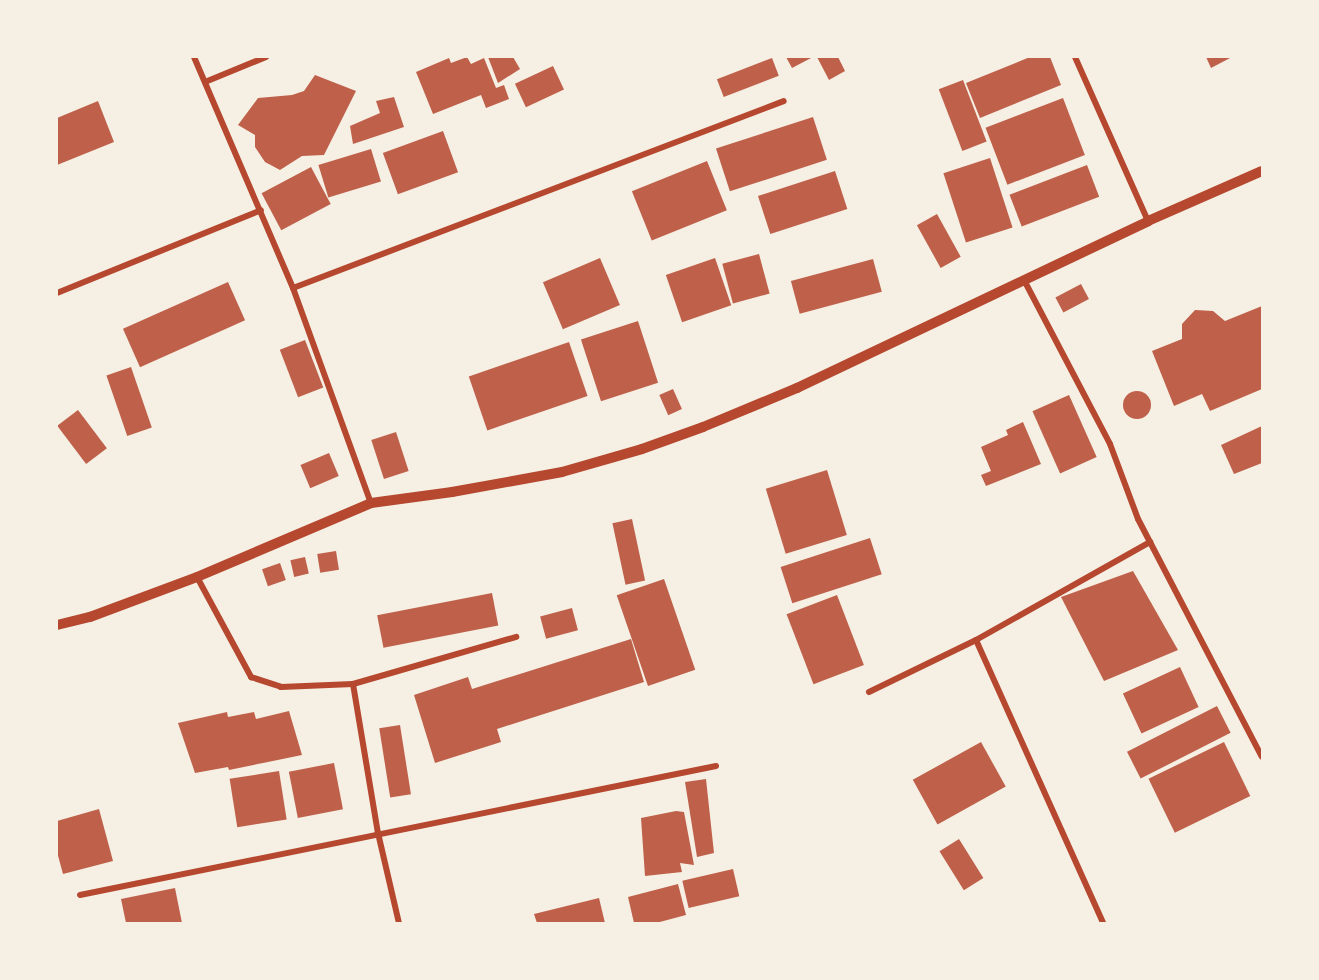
<!DOCTYPE html>
<style>
body{margin:0}
#map{position:relative;width:1319px;height:980px;overflow:hidden;background:#f6efe4;font-family:"Noto Sans",sans-serif}
div>[style]{position:absolute}
[style*='--x']{left:calc(var(--x)*1px);top:calc(var(--y)*1px);width:calc(var(--w)*1px);rotate:calc(var(--a)*1deg)}
.building>*{inset:0;background:#bf614a;transform-origin:0 0}
.round{border-radius:50%}
.minor>*{height:6px;margin:-3px;padding:0 3px;transform-origin:3px;border-radius:3px;background:#b5482f}
.tertiary>*{height:10px;margin:-5px;padding:0 5px;transform-origin:5px;border-radius:5px;background:#b5482f}
span{translate:-50% -50%;white-space:nowrap;text-align:center;line-height:1.15;-webkit-text-stroke:6px #f6efe4;paint-order:stroke}
.frame{position:absolute;inset:0;border:58px solid #f6efe4;pointer-events:none}
</style>
<div id="map">
<div class="building">
<i style="clip-path:polygon(467px 57px,471px 64px,484px 58px,496px 88px,504px 85px,509px 99px,486px 108px,481px 95px,433px 114px,416px 72px,449px 58px,451px 63px)"></i>
<i style="clip-path:polygon(488px 57px,513px 57px,520px 69px,498px 83px)"></i>
<i style="clip-path:polygon(786px 57px,813px 57px,792px 68px)"></i>
<i style="clip-path:polygon(817px 57px,838px 57px,845px 71px,829px 80px)"></i>
<i style="clip-path:polygon(1030px 57px,1050px 57px,1061px 85px,980px 118px,966px 83px)"></i>
<i style="clip-path:polygon(1206px 57px,1232px 57px,1211px 68px)"></i>
<i style="left:772px;top:58px;width:19px;height:59px;rotate:69deg"></i>
<i style="left:553px;top:66px;width:26px;height:42px;rotate:65deg"></i>
<i style="clip-path:polygon(315px 75px,356px 91px,324px 155px,302px 156px,280px 170px,265px 162px,255px 147px,255px 135px,238px 125px,258px 98px,292px 95px,304px 91px)"></i>
<i style="left:963px;top:80px;width:66px;height:26px;rotate:69deg"></i>
<i style="clip-path:polygon(394px 97px,404px 127px,353px 144px,350px 126px,380px 113px,376px 101px)"></i>
<i style="left:1063px;top:98px;width:61px;height:83px;rotate:69deg"></i>
<i style="clip-path:polygon(98px 101px,114px 142px,57px 165px,57px 118px)"></i>
<i style="left:813px;top:117px;width:45px;height:102px;rotate:72deg"></i>
<i style="left:443px;top:131px;width:44px;height:64px;rotate:70deg"></i>
<i style="left:371px;top:149px;width:34px;height:55px;rotate:73deg"></i>
<i style="left:990px;top:158px;width:73px;height:49px;rotate:72deg"></i>
<i style="left:707px;top:161px;width:53px;height:81px;rotate:68deg"></i>
<i style="left:1087px;top:165px;width:34px;height:83px;rotate:69deg"></i>
<i style="left:311px;top:167px;width:42px;height:56px;rotate:62deg"></i>
<i style="left:835px;top:171px;width:40px;height:81px;rotate:72deg"></i>
<i style="left:937px;top:214px;width:49px;height:23px;rotate:61deg"></i>
<i style="left:759px;top:254px;width:41px;height:38px;rotate:75deg"></i>
<i style="left:600px;top:258px;width:51px;height:62px;rotate:67deg"></i>
<i style="left:715px;top:258px;width:50px;height:52px;rotate:71deg"></i>
<i style="left:873px;top:259px;width:34px;height:85px;rotate:75deg"></i>
<i style="left:228px;top:282px;width:42px;height:115px;rotate:66deg"></i>
<i style="left:1081px;top:284px;width:17px;height:29px;rotate:62deg"></i>
<i style="clip-path:polygon(1262px 306px,1262px 389px,1210px 411px,1202px 394px,1174px 406px,1152px 351px,1182px 339px,1182px 324px,1195px 310px,1213px 311px,1225px 321px)"></i>
<i style="left:638px;top:321px;width:65px;height:60px;rotate:72deg"></i>
<i style="left:305px;top:340px;width:51px;height:27px;rotate:69deg"></i>
<i style="left:569px;top:342px;width:57px;height:106px;rotate:71deg"></i>
<i style="left:131px;top:367px;width:64px;height:26px;rotate:71deg"></i>
<i style="left:673px;top:389px;width:22px;height:15px;rotate:66deg"></i>
<i class="round" style="left:1123px;top:391px;width:28px;height:28px"></i>
<i style="left:1069px;top:395px;width:68px;height:40px;rotate:66deg"></i>
<i style="left:78px;top:410px;width:48px;height:26px;rotate:53deg"></i>
<i style="clip-path:polygon(1023px 422px,1041px 464px,986px 486px,981px 475px,991px 471px,981px 447px,1008px 435px,1006px 430px)"></i>
<i style="clip-path:polygon(1262px 426px,1262px 463px,1234px 474px,1221px 445px)"></i>
<i style="left:396px;top:432px;width:41px;height:26px;rotate:72deg"></i>
<i style="left:329px;top:453px;width:25px;height:31px;rotate:67deg"></i>
<i style="left:827px;top:470px;width:68px;height:64px;rotate:73deg"></i>
<i style="left:632px;top:519px;width:63px;height:20px;rotate:78deg"></i>
<i style="left:870px;top:538px;width:38px;height:94px;rotate:72deg"></i>
<i style="left:336px;top:551px;width:19px;height:19px;rotate:81deg"></i>
<i style="left:305px;top:557px;width:17px;height:15px;rotate:77deg"></i>
<i style="left:280px;top:563px;width:18px;height:19px;rotate:71deg"></i>
<i style="clip-path:polygon(1133px 571px,1178px 650px,1104px 681px,1061px 597px)"></i>
<i style="left:664px;top:579px;width:96px;height:50px;rotate:71deg"></i>
<i style="left:492px;top:593px;width:33px;height:117px;rotate:79deg"></i>
<i style="left:837px;top:595px;width:75px;height:54px;rotate:69deg"></i>
<i style="left:572px;top:608px;width:23px;height:33px;rotate:75deg"></i>
<i style="clip-path:polygon(631px 639px,644px 682px,497px 729px,501px 742px,435px 763px,414px 695px,468px 677px,472px 689px)"></i>
<i style="left:1180px;top:667px;width:44px;height:63px;rotate:65deg"></i>
<i style="left:1217px;top:706px;width:30px;height:101px;rotate:63deg"></i>
<i style="clip-path:polygon(289px 711px,302px 755px,229px 770px,228px 767px,195px 773px,178px 723px,227px 712px,228px 717px,254px 712px,256px 719px)"></i>
<i style="left:400px;top:725px;width:70px;height:21px;rotate:81deg"></i>
<i style="left:981px;top:742px;width:51px;height:78px;rotate:61deg"></i>
<i style="left:1224px;top:742px;width:60px;height:84px;rotate:64deg"></i>
<i style="left:334px;top:763px;width:47px;height:46px;rotate:79deg"></i>
<i style="left:279px;top:771px;width:49px;height:50px;rotate:81deg"></i>
<i style="clip-path:polygon(706px 779px,714px 853px,697px 857px,685px 782px)"></i>
<i style="clip-path:polygon(99px 809px,113px 861px,63px 874px,57px 852px,57px 821px)"></i>
<i style="clip-path:polygon(676px 811px,684px 812px,694px 865px,680px 863px,682px 872px,645px 876px,641px 818px)"></i>
<i style="left:959px;top:839px;width:46px;height:23px;rotate:58deg"></i>
<i style="left:733px;top:869px;width:28px;height:52px;rotate:77deg"></i>
<i style="clip-path:polygon(678px 884px,686px 915px,656px 923px,634px 923px,628px 897px)"></i>
<i style="clip-path:polygon(175px 888px,182px 923px,126px 923px,121px 899px)"></i>
<i style="clip-path:polygon(599px 898px,605px 923px,537px 923px,534px 914px)"></i>
</div>
<div class="minor">
<i style="--x:194;--y:57;--w:251;--a:66.8"></i>
<i style="--x:293;--y:288;--w:229;--a:70.1"></i>
<i style="--x:1075;--y:57;--w:180;--a:66"></i>
<i style="--x:205;--y:82;--w:66;--a:-22.3"></i>
<i style="--x:1024;--y:280;--w:185;--a:62.3"></i>
<i style="--x:1110;--y:444;--w:80;--a:69.5"></i>
<i style="--x:1138;--y:519;--w:268;--a:62.5"></i>
<i style="--x:293;--y:288;--w:525;--a:-20.85"></i>
<i style="--x:57;--y:293;--w:220;--a:-22.1"></i>
<i style="--x:197;--y:577;--w:114;--a:61.6"></i>
<i style="--x:251;--y:677;--w:32;--a:18"></i>
<i style="--x:281;--y:687;--w:72;--a:-2.4"></i>
<i style="--x:353;--y:684;--w:151;--a:80.5"></i>
<i style="--x:378;--y:833;--w:92;--a:76.9"></i>
<i style="--x:976;--y:640;--w:310;--a:65.8"></i>
<i style="--x:353;--y:684;--w:170;--a:-16.1"></i>
<i style="--x:869;--y:692;--w:119;--a:-25.9"></i>
<i style="--x:976;--y:640;--w:200;--a:-29.4"></i>
<i style="--x:80;--y:895;--w:649;--a:-11.47"></i>
</div>
<div class="tertiary">
<i style="--x:57;--y:625;--w:34;--a:-14"></i>
<i style="--x:90;--y:617;--w:114;--a:-20.5"></i>
<i style="--x:197;--y:577;--w:189;--a:-23"></i>
<i style="--x:371;--y:503;--w:82;--a:-7.7"></i>
<i style="--x:452;--y:492;--w:112;--a:-10.3"></i>
<i style="--x:562;--y:472;--w:83;--a:-16"></i>
<i style="--x:642;--y:449;--w:65;--a:-19.8"></i>
<i style="--x:703;--y:427;--w:102;--a:-22.5"></i>
<i style="--x:797;--y:388;--w:389;--a:-25.4"></i>
<i style="--x:1148;--y:221;--w:124;--a:-23.7"></i>
</div>
<div class="frame"></div>
</div>
